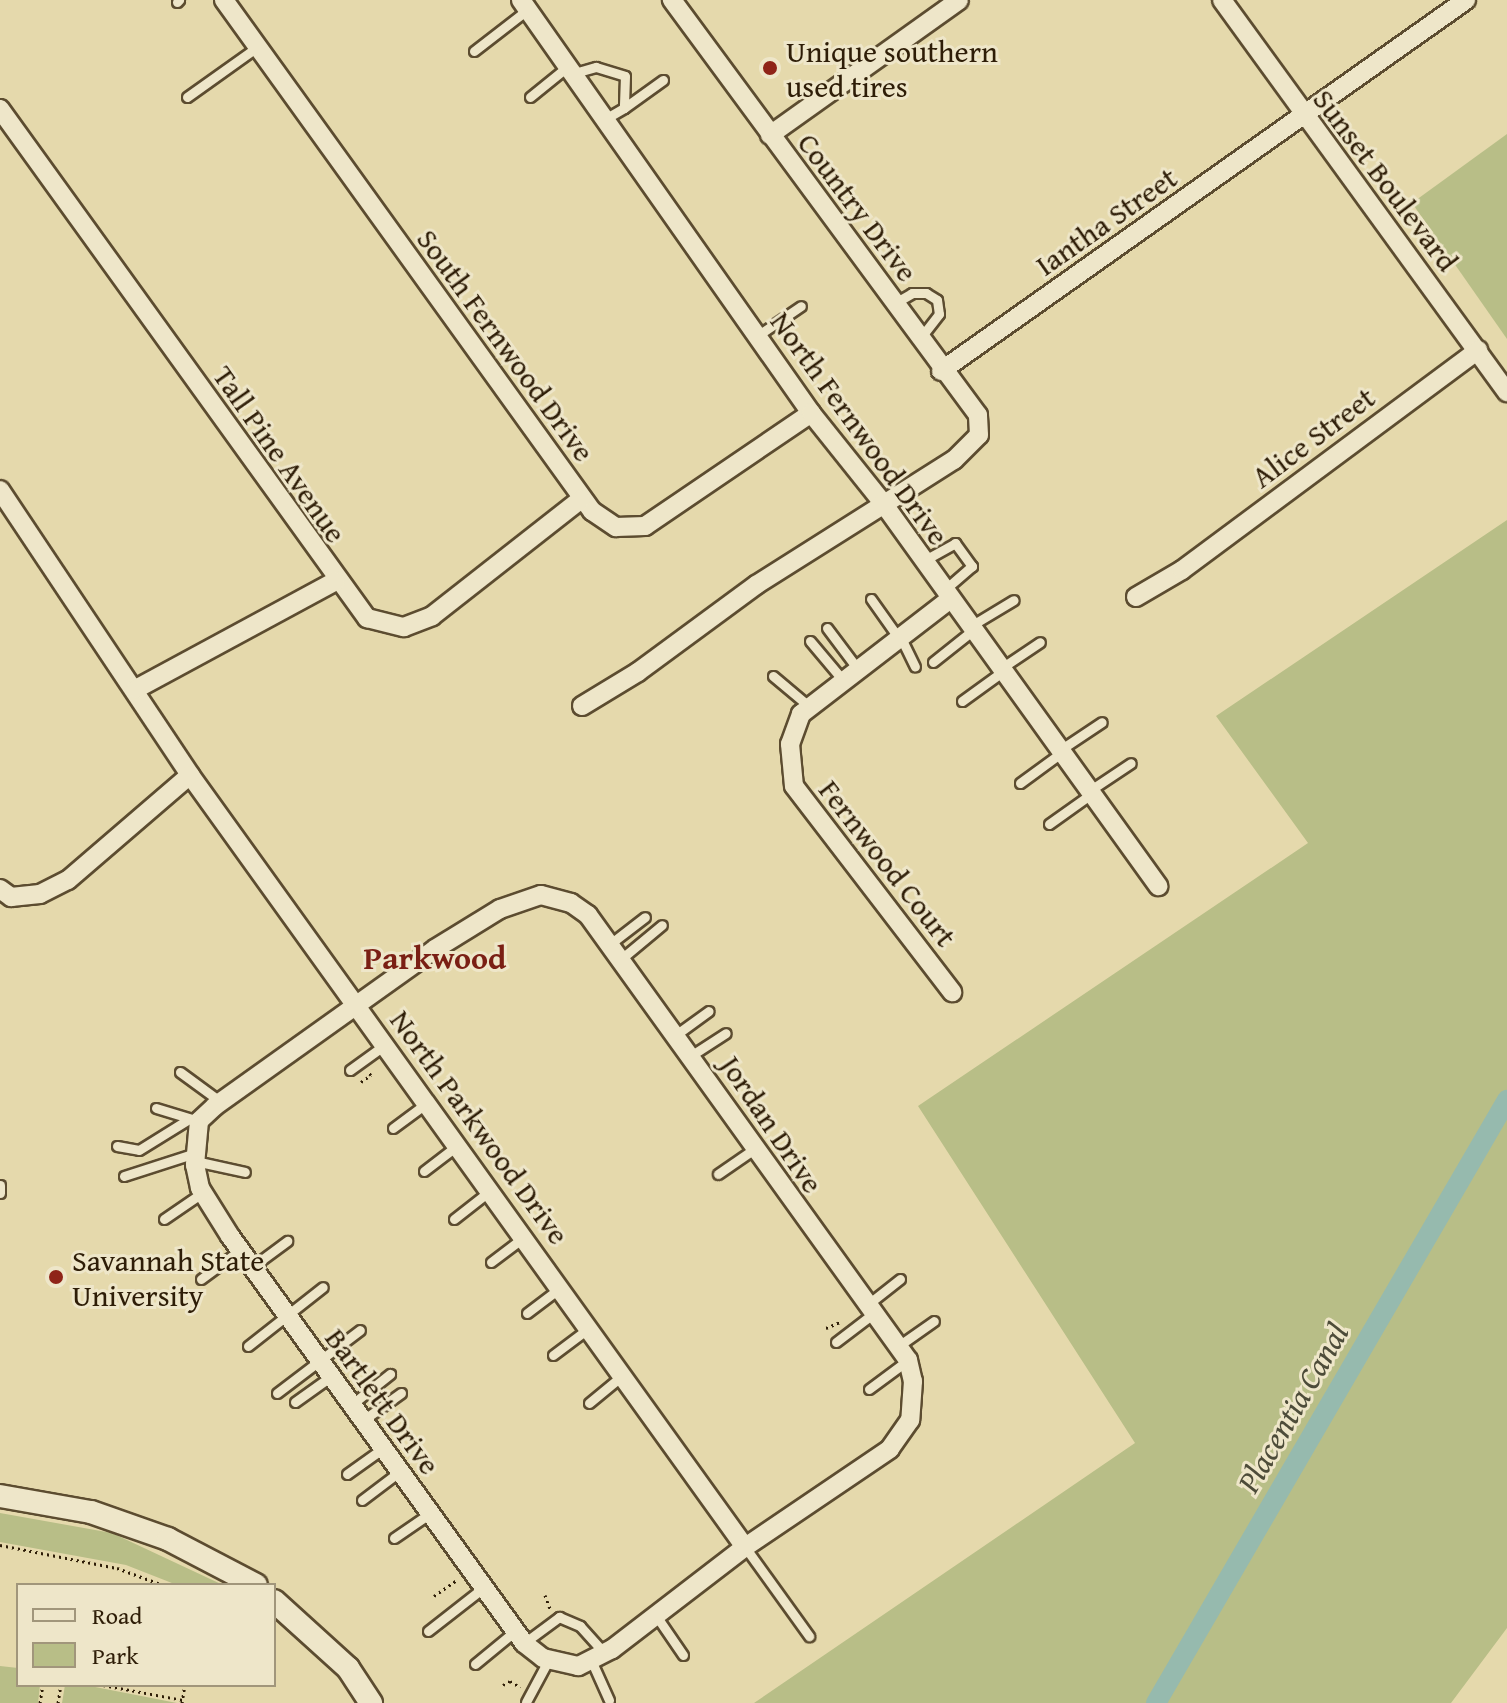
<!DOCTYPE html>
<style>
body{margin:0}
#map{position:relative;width:1507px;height:1703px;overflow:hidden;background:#e5d9ac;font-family:"Gentium Book Plus",serif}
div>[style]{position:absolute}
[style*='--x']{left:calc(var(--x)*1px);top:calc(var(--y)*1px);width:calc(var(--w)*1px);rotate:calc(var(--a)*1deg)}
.green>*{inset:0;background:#b8be87}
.canal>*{height:20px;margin:-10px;padding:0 10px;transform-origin:10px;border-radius:10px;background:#96baae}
.path>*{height:3px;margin-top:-1.5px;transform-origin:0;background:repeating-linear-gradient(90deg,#2e1d07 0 2px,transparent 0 6px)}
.roads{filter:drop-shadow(2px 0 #5c4c30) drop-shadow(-2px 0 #5c4c30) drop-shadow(0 2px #5c4c30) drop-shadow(0 -2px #5c4c30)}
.service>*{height:9px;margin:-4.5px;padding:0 4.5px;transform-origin:4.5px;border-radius:4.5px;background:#eee6c9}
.minor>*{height:18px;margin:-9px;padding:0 9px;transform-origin:9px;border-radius:9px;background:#eee6c9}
.tertiary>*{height:22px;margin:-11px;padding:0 11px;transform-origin:11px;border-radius:11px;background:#eee6c9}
.dots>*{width:22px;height:22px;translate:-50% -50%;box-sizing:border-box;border:4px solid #eee6c9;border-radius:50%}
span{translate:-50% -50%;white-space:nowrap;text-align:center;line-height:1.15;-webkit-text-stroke:6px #eee6c9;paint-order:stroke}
.poi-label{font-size:30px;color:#2e1d07}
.left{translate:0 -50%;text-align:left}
.street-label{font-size:30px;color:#2e1d07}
.neighbourhood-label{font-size:32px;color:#7a1f14;font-weight:700}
.water-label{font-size:32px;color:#4d4c39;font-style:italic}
.legend{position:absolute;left:16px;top:1583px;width:260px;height:104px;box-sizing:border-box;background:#eee6c9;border:2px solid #a1967b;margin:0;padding:10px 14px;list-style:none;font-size:24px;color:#2e1d07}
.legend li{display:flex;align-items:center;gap:16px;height:40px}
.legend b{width:40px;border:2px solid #a1967b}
</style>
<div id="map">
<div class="green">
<i style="clip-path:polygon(1507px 134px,1507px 339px,1412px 203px)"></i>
<i style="clip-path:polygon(1507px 520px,1507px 1628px,1451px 1703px,754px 1703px,1135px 1443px,918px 1106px,1308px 843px,1216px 716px)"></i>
<i style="clip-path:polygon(0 1513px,112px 1533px,223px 1585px,177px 1585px,126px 1565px,0 1542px)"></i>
<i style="clip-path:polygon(0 1666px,18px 1668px,18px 1685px,40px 1685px,38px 1703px,0 1703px)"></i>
<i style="clip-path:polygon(65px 1685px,85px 1685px,177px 1703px,62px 1703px)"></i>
</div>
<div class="canal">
<i style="--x:1156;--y:1703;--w:698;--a:-59.8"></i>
</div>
<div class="path">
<i style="--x:361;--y:1082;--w:12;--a:-35"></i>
<i style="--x:371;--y:1075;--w:4;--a:-135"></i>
<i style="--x:826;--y:1328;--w:15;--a:-23"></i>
<i style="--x:0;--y:1545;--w:119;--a:11.1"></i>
<i style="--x:117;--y:1568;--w:49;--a:20.3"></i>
<i style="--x:545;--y:1595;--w:15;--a:70"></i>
<i style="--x:434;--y:1596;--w:28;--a:-35"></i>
<i style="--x:103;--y:1685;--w:81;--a:10.6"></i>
<i style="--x:503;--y:1685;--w:8;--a:-30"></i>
<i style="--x:510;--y:1681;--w:12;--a:31"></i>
<i style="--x:40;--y:1703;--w:18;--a:-81"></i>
<i style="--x:58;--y:1703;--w:18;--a:-81"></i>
<i style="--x:182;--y:1703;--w:18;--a:-81"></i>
</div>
<div class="roads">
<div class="service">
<i style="--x:177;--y:2;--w:3;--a:-45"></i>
<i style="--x:474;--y:51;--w:67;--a:-37.7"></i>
<i style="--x:571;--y:74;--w:26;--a:-16"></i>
<i style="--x:596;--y:67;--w:30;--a:17"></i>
<i style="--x:625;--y:76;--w:32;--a:92"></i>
<i style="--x:624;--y:108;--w:24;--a:150"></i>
<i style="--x:187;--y:97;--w:86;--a:-35.5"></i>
<i style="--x:530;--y:97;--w:46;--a:-38.9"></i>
<i style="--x:624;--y:108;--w:48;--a:-35.7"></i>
<i style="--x:895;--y:303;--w:20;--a:-30"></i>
<i style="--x:912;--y:293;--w:14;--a:0"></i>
<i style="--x:926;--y:293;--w:13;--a:32"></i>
<i style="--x:937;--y:300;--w:14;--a:82"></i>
<i style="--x:939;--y:314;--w:31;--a:128"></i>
<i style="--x:757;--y:336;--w:53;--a:-34.3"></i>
<i style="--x:923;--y:561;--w:37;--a:-29"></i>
<i style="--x:955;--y:543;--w:29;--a:54"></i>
<i style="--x:972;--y:566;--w:38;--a:139"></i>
<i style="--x:871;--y:599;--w:47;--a:54.6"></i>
<i style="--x:969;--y:627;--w:52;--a:-31"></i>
<i style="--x:827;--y:628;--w:50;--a:53.1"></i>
<i style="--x:900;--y:636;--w:34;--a:64"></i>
<i style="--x:810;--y:641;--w:50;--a:49.9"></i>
<i style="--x:933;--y:662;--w:50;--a:-38.5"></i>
<i style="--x:1000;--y:669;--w:48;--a:-34"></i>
<i style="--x:773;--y:676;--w:48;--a:40"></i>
<i style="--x:962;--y:701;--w:49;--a:-35.9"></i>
<i style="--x:1060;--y:750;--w:50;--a:-33.7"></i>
<i style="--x:1020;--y:783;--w:51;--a:-36.2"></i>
<i style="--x:1089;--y:791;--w:50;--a:-33.7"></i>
<i style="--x:1049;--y:824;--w:52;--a:-35.5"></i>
<i style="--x:610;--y:944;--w:44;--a:-37.6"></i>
<i style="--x:621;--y:959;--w:53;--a:-39.7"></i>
<i style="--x:677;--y:1034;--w:39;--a:-36"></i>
<i style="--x:692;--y:1055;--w:40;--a:-32.9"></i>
<i style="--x:350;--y:1070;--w:44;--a:-35.8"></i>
<i style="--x:180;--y:1072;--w:51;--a:36.2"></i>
<i style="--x:156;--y:1108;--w:37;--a:17"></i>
<i style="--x:393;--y:1128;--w:44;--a:-36.6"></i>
<i style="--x:117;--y:1146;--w:22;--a:10"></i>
<i style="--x:139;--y:1150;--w:59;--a:-31.8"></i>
<i style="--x:195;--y:1161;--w:51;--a:12.4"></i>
<i style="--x:424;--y:1171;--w:43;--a:-37.4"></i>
<i style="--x:718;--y:1174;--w:47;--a:-34.7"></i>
<i style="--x:124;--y:1176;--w:75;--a:-17.9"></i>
<i style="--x:0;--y:1185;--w:8;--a:90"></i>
<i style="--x:164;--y:1219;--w:46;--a:-34.4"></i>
<i style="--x:454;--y:1219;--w:47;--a:-38.1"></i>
<i style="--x:491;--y:1262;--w:40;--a:-37"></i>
<i style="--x:252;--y:1267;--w:44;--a:-36.6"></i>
<i style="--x:201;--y:1279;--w:49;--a:-36.6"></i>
<i style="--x:867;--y:1305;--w:42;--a:-38.2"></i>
<i style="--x:527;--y:1313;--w:41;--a:-37.1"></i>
<i style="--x:836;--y:1342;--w:48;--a:-37.3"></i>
<i style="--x:248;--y:1346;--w:95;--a:-38.2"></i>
<i style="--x:897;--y:1347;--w:45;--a:-35.1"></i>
<i style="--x:553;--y:1355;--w:45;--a:-36.9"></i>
<i style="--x:869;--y:1389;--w:49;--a:-36.6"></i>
<i style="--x:277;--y:1393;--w:104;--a:-37.2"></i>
<i style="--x:295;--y:1402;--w:43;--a:-35.5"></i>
<i style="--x:589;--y:1403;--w:44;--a:-39.5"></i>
<i style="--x:351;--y:1405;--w:50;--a:-38.5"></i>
<i style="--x:362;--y:1421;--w:48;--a:-35.7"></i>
<i style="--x:347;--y:1474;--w:43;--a:-35.5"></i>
<i style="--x:362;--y:1500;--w:46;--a:-37.1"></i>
<i style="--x:394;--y:1538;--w:42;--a:-34.4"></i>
<i style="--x:745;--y:1547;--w:110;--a:54.3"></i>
<i style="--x:657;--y:1617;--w:46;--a:55.6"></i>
<i style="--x:428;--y:1631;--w:70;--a:-38"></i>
<i style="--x:524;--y:1643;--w:44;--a:-36.6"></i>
<i style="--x:559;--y:1617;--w:23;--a:23"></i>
<i style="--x:580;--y:1626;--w:36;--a:48"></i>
<i style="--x:591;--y:1660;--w:44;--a:65.8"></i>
<i style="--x:475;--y:1664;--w:52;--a:-39.5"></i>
<i style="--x:526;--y:1702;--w:49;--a:-61.9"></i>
</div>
<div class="minor">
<i style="--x:224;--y:0;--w:630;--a:54.24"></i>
<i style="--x:592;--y:511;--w:29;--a:34"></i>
<i style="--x:616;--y:527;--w:29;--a:-2"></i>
<i style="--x:645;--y:526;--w:201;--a:-34.2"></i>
<i style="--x:521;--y:0;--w:505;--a:54.92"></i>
<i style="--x:811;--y:413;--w:115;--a:51.3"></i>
<i style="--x:883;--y:503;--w:472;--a:54.3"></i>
<i style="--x:1222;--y:0;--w:485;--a:54"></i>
<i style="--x:0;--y:109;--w:628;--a:54.21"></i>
<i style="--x:367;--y:618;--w:38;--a:14"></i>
<i style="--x:404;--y:627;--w:30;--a:-21"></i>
<i style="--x:432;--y:616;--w:189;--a:-38.1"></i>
<i style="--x:770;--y:135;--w:232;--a:-35.5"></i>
<i style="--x:941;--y:371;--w:643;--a:-35.25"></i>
<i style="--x:0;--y:490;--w:343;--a:56.3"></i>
<i style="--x:190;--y:775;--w:951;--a:54.29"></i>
<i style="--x:1136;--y:597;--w:53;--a:-30.4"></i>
<i style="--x:1182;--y:570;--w:369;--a:-36.6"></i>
<i style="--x:949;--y:600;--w:187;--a:142.4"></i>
<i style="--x:801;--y:714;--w:32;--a:110"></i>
<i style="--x:790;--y:744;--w:42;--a:84.6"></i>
<i style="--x:794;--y:786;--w:260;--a:52.5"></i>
<i style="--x:136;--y:689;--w:227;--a:-28.4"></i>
<i style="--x:582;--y:706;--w:66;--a:-31.3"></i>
<i style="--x:638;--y:672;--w:147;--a:-36.4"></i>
<i style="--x:756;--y:585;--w:234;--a:-32.3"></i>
<i style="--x:954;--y:460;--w:35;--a:-45"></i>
<i style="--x:979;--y:435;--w:20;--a:-93"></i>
<i style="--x:978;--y:415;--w:516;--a:-126.4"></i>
<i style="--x:0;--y:889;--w:14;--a:36"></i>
<i style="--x:11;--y:897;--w:29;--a:-6"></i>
<i style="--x:40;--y:894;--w:31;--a:-27"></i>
<i style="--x:68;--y:880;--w:161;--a:-40.7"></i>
<i style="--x:541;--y:895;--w:31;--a:15"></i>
<i style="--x:571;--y:903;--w:21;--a:35"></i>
<i style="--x:588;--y:915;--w:548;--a:54.28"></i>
<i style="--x:908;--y:1360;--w:22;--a:77"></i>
<i style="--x:913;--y:1381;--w:39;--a:94"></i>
<i style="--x:910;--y:1420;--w:35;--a:125"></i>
<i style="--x:890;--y:1449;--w:175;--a:145.9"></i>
<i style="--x:745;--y:1547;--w:168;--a:142.5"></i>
<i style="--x:612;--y:1649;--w:38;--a:153"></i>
<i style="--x:578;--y:1666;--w:36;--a:-167"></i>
<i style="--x:543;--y:1658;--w:24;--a:-142"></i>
<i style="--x:524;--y:1643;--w:502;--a:-125.84"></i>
<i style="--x:230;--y:1236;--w:57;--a:-122"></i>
<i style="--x:200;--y:1188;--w:24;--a:-102"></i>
<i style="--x:195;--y:1165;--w:44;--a:-84.8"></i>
<i style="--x:199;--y:1121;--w:22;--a:-43"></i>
<i style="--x:215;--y:1106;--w:270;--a:-35.5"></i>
<i style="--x:435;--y:949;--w:76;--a:-31.6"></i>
<i style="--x:500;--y:909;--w:43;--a:-18.9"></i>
</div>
<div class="tertiary">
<i style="--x:0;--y:1496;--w:92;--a:10"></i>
<i style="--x:91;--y:1512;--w:82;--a:19.3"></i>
<i style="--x:168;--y:1539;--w:99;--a:27.6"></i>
<i style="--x:274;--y:1601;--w:100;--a:42.2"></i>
<i style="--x:348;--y:1668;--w:42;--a:56.7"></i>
</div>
</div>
<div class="dots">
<i style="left:770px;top:68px;background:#8f2418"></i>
<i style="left:56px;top:1277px;background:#8f2418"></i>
</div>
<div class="poi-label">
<span class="left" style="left:786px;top:68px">Unique southern<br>used tires</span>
<span class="left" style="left:72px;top:1277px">Savannah State<br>University</span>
</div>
<div class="street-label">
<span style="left:1386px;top:180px;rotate:53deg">Sunset Boulevard</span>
<span style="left:858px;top:207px;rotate:53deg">Country Drive</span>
<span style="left:1106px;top:221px;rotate:-35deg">Iantha Street</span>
<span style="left:506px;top:345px;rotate:54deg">South Fernwood Drive</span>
<span style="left:860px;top:428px;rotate:54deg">North Fernwood Drive</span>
<span style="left:1313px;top:437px;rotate:-37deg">Alice Street</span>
<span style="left:280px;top:454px;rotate:55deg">Tall Pine Avenue</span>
<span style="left:888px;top:863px;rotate:52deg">Fernwood Court</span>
<span style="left:772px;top:1124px;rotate:56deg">Jordan Drive</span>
<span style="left:480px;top:1127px;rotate:54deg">North Parkwood Drive</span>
<span style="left:383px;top:1401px;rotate:54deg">Bartlett Drive</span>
</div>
<div class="neighbourhood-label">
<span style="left:435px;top:958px">Parkwood</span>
</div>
<div class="water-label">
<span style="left:1293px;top:1408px;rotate:-60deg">Placentia Canal</span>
</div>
<ul class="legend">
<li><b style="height:10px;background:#eee6c9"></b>Road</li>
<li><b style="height:22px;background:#b8be87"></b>Park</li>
</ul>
</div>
